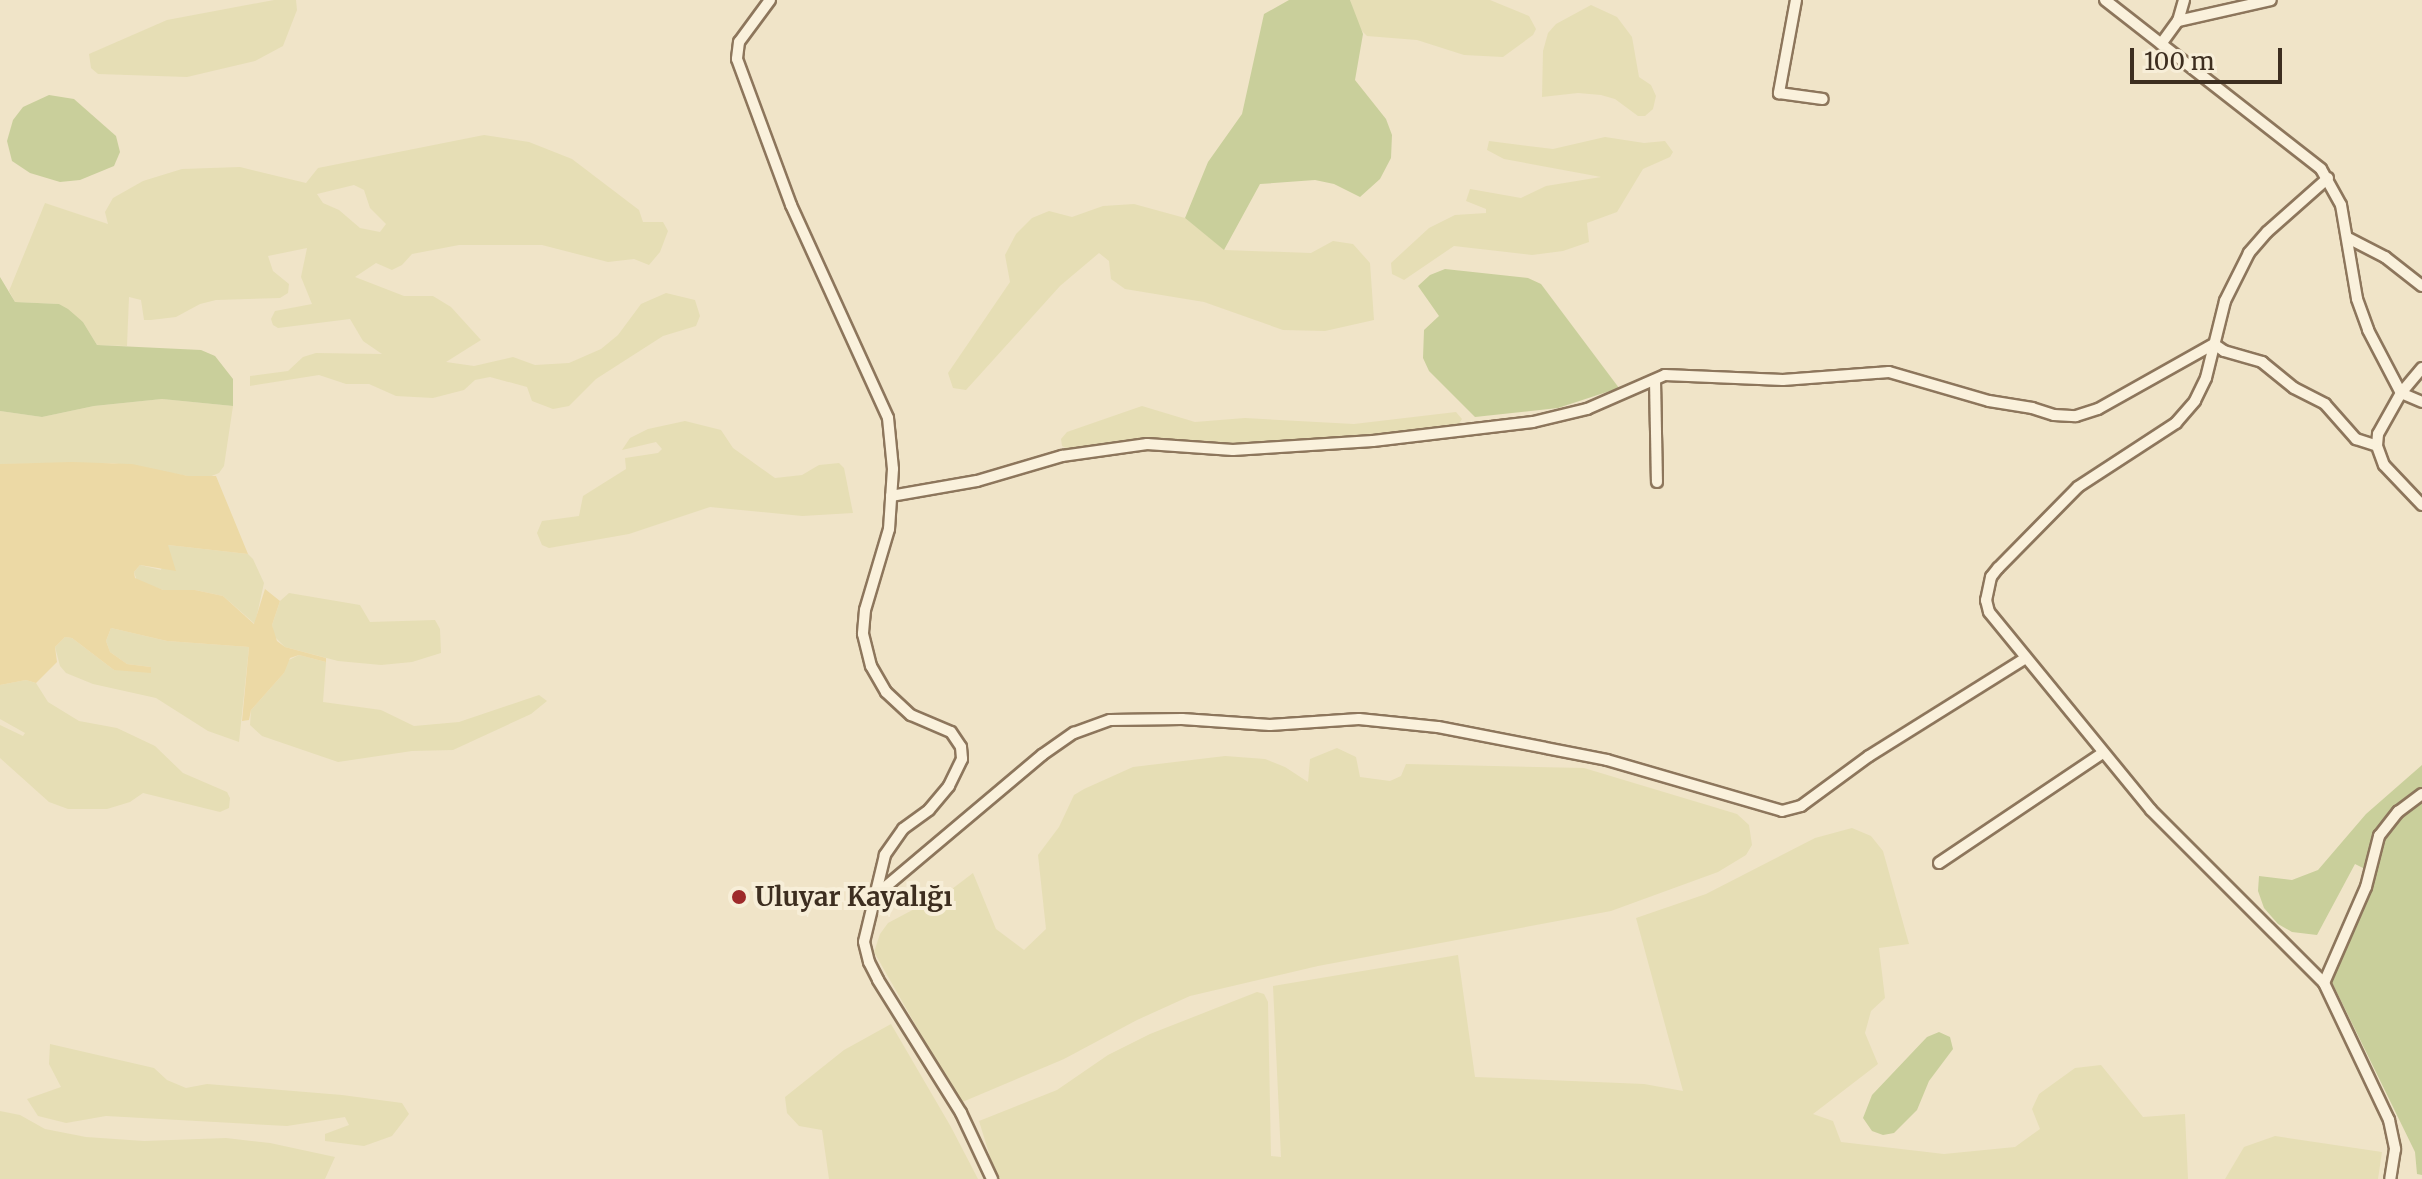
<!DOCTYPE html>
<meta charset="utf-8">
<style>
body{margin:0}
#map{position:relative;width:2422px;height:1179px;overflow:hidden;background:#f0e4c8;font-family:Merriweather,serif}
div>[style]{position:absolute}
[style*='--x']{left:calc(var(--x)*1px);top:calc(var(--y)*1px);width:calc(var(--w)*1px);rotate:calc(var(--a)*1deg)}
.farmland>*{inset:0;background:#e6deb5}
.green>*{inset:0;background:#c9cf9b}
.sand>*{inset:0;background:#ecd9a5}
.roads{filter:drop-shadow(2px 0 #8d765c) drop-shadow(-2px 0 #8d765c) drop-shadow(0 2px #8d765c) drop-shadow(0 -2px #8d765c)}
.minor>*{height:10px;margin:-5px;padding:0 5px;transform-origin:5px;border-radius:5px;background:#faf1dc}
.dots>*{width:22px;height:22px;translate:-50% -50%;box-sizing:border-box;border:4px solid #f7eed8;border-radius:50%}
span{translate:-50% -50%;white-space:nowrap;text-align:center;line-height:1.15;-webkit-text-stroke:8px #f7eed8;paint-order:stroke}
.poi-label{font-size:26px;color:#3d2e20;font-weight:700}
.left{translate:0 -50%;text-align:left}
.scale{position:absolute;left:2130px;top:48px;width:152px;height:36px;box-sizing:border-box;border:4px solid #3d2e20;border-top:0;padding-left:10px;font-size:24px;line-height:28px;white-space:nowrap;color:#3d2e20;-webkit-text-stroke:6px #f7eed8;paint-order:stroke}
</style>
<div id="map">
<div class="farmland">
<i style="clip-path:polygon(274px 0,296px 0,297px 10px,283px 46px,255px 61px,187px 77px,98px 74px,91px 68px,89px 54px,167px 20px)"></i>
<i style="clip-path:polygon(1350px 0,1490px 0,1529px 16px,1536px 29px,1533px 35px,1503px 57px,1464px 55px,1417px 40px,1367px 36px,1359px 28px)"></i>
<i style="clip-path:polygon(1591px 5px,1617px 17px,1632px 37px,1639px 77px,1651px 85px,1656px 96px,1653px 109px,1645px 116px,1638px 116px,1615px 99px,1601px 95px,1578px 93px,1542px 97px,1543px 51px,1548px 33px,1556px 24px)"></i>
<i style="clip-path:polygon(evenodd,484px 135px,529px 142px,572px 159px,639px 210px,643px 222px,663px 222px,668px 231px,660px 252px,649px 265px,634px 259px,608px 262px,542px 245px,459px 245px,412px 254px,402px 265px,392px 270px,376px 263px,355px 277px,404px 296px,433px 296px,451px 307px,481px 340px,446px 362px,474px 366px,513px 357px,535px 365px,569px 363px,601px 349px,618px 335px,641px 304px,666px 293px,695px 300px,700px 316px,696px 326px,663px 336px,596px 379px,569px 406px,553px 409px,532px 401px,527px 387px,490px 377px,475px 380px,464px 390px,433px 398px,396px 396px,369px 384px,346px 384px,319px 375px,250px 386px,250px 376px,288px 371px,303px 357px,316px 353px,382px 354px,363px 341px,350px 319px,278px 328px,273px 325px,271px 319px,275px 311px,312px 304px,301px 277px,307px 248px,268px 256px,273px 271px,289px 284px,288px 293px,280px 298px,216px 300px,200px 304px,176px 317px,151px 320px,144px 320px,141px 300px,129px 297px,127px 346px,97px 345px,83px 322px,59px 304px,15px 302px,9px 291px,45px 203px,108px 224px,105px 212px,113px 198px,143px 181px,182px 169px,240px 167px,306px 183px,318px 168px,484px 135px,354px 185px,364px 190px,370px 208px,386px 224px,380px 232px,360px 228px,339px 210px,323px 203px,317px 194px,354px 185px)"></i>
<i style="clip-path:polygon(1605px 137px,1644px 143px,1665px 141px,1673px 152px,1670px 157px,1643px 169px,1617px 212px,1587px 223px,1589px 242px,1563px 251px,1532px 255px,1454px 246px,1404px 280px,1392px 274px,1391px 263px,1429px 228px,1455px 215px,1486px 213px,1486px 209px,1466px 201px,1470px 189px,1521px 198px,1546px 186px,1601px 177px,1504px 159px,1487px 150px,1489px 141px,1553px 149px)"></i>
<i style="clip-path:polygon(1134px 204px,1185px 218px,1225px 250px,1311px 253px,1333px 241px,1353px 244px,1370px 263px,1374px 320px,1325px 331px,1283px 330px,1204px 302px,1125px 289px,1111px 279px,1109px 261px,1099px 253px,1060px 286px,966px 390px,953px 388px,948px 373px,1010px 282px,1005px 255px,1016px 234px,1032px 218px,1049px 211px,1072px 217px,1103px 206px)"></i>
<i style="clip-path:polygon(162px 399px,233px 406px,224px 466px,219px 473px,209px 477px,188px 476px,113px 463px,0 464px,0 411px,42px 417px,94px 406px)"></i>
<i style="clip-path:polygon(1142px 406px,1195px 422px,1245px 418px,1354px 424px,1456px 412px,1462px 419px,1458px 425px,1385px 434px,1234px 443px,1141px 438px,1068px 449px,1062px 446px,1061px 439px,1067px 432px)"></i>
<i style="clip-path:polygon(685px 421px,721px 430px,733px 448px,775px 478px,802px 475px,819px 465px,839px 463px,844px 468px,853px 513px,802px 516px,710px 507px,629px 534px,549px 548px,542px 545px,537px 533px,542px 521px,579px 516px,583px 496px,626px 469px,625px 458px,658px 453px,662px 449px,656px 442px,622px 450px,630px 438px,648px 429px)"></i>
<i style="clip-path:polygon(168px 545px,248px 554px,253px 559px,264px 583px,255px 624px,223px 596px,195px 590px,163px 590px,137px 581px,134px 572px,140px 565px,161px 570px)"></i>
<i style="clip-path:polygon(289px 593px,360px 605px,370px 622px,435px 620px,440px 629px,441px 653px,412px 662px,381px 665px,338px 661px,285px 647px,274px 636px,272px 625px,280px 601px)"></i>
<i style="clip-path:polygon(111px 628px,167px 641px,249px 647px,239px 742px,208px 731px,156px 698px,93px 684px,66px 673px,60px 666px,55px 647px,65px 637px,72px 638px,114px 670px,151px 667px,127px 664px,110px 652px,106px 641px)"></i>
<i style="clip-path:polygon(299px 655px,326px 662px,323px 702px,381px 710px,414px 726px,459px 722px,539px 695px,547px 701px,531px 714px,453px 750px,412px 751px,338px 762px,262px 736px,250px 725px,251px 710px,284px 673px,285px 662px)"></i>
<i style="clip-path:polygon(26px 680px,36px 683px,48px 702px,79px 721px,117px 728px,155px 746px,183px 773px,227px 792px,230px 798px,229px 808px,220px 812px,143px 793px,130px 802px,107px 809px,68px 809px,49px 802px,0 758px,0 725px,23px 736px,25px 733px,0 719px,0 685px)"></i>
<i style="clip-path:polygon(1337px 748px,1356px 757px,1360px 777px,1390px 781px,1401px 776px,1406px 764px,1584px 768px,1737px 814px,1749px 825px,1752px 845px,1746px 855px,1718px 872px,1611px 911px,1318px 966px,1190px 996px,1137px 1020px,1064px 1059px,960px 1103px,874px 952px,880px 934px,888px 923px,952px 889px,973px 873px,996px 929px,1024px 950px,1046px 929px,1038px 855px,1059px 827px,1074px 795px,1084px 789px,1133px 767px,1225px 756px,1265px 759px,1285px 767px,1308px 782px,1310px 759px)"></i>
<i style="clip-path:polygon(1852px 828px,1871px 836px,1883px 851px,1909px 944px,1879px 948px,1885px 998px,1871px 1011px,1865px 1033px,1878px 1064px,1813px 1114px,1833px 1121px,1841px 1142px,1944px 1154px,2015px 1147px,2040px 1129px,2032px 1109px,2039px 1094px,2075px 1068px,2101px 1065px,2143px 1117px,2185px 1114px,2188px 1179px,997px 1179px,979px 1121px,1057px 1090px,1108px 1055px,1150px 1034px,1257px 992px,1264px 994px,1268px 1002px,1271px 1156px,1281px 1157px,1273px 986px,1458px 955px,1475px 1077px,1644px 1084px,1683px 1091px,1636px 918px,1706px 894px,1815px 838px)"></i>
<i style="clip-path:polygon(891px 1024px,951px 1127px,978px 1179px,829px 1179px,822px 1130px,799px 1126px,787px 1113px,785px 1097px,844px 1050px)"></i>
<i style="clip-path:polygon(50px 1044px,154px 1068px,167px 1080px,186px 1088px,207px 1084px,342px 1095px,402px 1103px,409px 1114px,392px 1136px,364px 1146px,325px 1141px,325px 1134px,349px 1125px,345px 1117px,287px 1126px,106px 1116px,66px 1123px,38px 1116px,27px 1099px,61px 1087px,49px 1064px)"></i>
<i style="clip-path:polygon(0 1111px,20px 1115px,45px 1129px,86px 1137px,144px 1141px,226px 1138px,270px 1143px,335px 1157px,325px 1179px,0 1179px)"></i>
<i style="clip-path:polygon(2275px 1136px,2382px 1152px,2378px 1179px,2225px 1179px,2244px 1147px)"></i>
</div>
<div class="green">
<i style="clip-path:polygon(1289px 0,1350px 0,1363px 34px,1355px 80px,1386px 119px,1392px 135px,1391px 158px,1380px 179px,1360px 197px,1334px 184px,1315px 180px,1260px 184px,1224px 250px,1185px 218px,1208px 162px,1242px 114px,1264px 14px)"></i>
<i style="clip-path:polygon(49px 95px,74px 99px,116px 136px,120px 152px,114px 166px,80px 180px,60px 182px,30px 173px,12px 161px,7px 141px,13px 120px,23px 107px)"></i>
<i style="clip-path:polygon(1445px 269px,1528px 278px,1541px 284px,1619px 388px,1558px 408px,1475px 417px,1429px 371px,1423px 358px,1424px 330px,1439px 316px,1418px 286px,1430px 275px)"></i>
<i style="clip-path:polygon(0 277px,15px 302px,59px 304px,68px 309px,83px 322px,97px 345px,201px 350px,215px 356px,233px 379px,233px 406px,162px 399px,94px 406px,42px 417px,0 411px)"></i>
<i style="clip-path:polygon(2422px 765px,2422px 1175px,2417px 1174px,2415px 1152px,2325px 968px,2371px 872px,2355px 864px,2317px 935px,2292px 932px,2278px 924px,2264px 908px,2258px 891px,2259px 876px,2292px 880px,2318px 870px,2366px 814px)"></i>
<i style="clip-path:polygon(1939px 1032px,1950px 1037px,1953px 1049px,1929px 1081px,1917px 1110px,1894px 1133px,1883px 1135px,1872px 1131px,1863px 1118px,1872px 1095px,1927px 1037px)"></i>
</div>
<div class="sand">
<i style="clip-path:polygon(72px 462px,132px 464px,188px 476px,216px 476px,248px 554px,168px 545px,176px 571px,140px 565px,134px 572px,135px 578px,163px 590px,195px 590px,223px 596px,254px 624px,265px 589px,280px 601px,272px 625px,277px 641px,285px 647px,326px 658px,326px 662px,299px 655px,290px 658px,284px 673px,251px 710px,249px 720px,242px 721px,249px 647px,167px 641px,111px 628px,106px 641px,110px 652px,127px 664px,151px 667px,151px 673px,114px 670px,72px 638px,65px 637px,55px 647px,57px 662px,36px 683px,26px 680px,0 685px,0 464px)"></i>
</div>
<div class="roads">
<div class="minor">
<i style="--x:770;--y:0;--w:52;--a:126.4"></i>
<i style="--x:739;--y:42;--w:17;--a:97"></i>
<i style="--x:737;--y:59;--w:156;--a:69.7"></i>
<i style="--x:791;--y:205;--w:234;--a:65.5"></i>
<i style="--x:888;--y:418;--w:51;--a:84.4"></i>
<i style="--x:893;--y:469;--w:60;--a:93.8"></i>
<i style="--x:889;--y:529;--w:84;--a:106.5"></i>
<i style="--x:865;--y:610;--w:24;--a:95"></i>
<i style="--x:863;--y:634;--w:33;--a:76"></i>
<i style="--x:871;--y:666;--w:30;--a:60"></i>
<i style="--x:886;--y:692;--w:34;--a:43"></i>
<i style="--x:911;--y:715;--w:43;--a:23"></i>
<i style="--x:951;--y:732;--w:18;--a:56"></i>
<i style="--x:961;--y:747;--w:12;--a:85"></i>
<i style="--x:962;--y:759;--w:30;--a:116"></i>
<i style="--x:949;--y:786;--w:31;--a:130"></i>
<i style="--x:929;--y:810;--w:32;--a:144"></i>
<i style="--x:903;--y:829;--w:32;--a:125"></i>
<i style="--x:885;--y:855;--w:89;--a:103.6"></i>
<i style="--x:864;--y:942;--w:21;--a:76"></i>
<i style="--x:869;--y:962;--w:20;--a:63"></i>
<i style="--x:878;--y:980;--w:157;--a:58"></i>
<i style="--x:961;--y:1113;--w:73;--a:64.8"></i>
<i style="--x:1796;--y:0;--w:95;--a:100.4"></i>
<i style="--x:1779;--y:93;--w:44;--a:7.8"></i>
<i style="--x:2105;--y:0;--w:274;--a:38"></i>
<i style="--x:2321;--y:169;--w:41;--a:60.9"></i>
<i style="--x:2341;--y:205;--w:95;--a:80.3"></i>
<i style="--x:2357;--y:299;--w:33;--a:70"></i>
<i style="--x:2368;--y:330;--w:71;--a:62.4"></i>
<i style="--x:2401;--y:393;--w:23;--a:23"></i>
<i style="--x:2178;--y:21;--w:95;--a:-12.7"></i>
<i style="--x:2161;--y:44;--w:29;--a:-54"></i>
<i style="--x:2178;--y:21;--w:22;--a:-74"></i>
<i style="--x:2328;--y:178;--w:81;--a:138.5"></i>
<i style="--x:2267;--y:232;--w:28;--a:131"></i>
<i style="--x:2249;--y:253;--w:54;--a:116.6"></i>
<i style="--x:2225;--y:301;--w:79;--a:103.9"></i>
<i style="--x:2206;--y:378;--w:25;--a:116"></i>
<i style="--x:2195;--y:401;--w:29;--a:131"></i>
<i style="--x:2176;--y:423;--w:117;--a:146.9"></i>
<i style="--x:2078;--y:487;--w:114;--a:134.6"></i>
<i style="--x:1998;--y:568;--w:11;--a:128"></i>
<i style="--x:1991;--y:577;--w:24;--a:102"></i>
<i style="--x:1986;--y:600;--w:12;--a:76"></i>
<i style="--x:1989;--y:612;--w:256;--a:50.7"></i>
<i style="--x:2151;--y:810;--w:245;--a:45"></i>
<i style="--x:2324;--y:983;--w:152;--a:64.6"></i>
<i style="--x:2389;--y:1120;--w:30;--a:78"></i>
<i style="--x:2395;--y:1149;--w:30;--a:99"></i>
<i style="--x:2348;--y:238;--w:42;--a:27.2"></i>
<i style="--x:2385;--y:257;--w:47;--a:38.1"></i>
<i style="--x:2422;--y:368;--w:33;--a:130"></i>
<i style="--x:2401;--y:393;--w:47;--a:119.3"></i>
<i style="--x:2378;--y:434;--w:12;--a:95"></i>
<i style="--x:2377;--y:446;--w:20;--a:70"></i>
<i style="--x:2384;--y:465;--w:55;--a:46.5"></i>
<i style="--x:1655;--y:380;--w:102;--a:88.9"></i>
<i style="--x:891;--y:496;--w:87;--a:-9.9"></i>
<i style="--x:977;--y:481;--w:89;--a:-16.4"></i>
<i style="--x:1062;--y:456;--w:86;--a:-8"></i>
<i style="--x:1147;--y:444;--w:86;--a:4"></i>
<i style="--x:1233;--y:450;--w:140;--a:-3.7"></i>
<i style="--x:1373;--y:441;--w:161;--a:-6.8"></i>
<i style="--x:1533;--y:422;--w:56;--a:-13.5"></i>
<i style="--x:1587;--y:409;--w:85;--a:-23.6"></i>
<i style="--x:1665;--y:375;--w:118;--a:2.4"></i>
<i style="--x:1783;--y:380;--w:106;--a:-4.3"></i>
<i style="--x:1889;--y:372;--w:104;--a:16.2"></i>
<i style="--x:1989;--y:401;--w:44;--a:9.2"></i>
<i style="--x:2032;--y:408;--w:23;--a:18"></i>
<i style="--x:2054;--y:415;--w:22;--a:3"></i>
<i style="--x:2076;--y:416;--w:23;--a:-18"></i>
<i style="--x:2098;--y:409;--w:133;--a:-29.3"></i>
<i style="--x:2214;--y:344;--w:12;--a:35"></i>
<i style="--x:2224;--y:351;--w:40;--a:16"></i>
<i style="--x:2262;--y:362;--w:41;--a:39.1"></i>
<i style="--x:2294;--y:388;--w:35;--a:27"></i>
<i style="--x:2325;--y:404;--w:47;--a:48.5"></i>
<i style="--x:2356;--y:439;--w:22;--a:18"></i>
<i style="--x:1939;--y:863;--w:197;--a:-33.9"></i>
<i style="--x:877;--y:894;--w:216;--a:-40.1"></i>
<i style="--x:1042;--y:755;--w:39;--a:-35"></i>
<i style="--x:1074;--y:733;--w:38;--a:-20"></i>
<i style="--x:1110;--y:720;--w:72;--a:-0.8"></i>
<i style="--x:1182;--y:719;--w:88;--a:3.9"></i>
<i style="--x:1270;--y:725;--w:89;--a:-3.9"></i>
<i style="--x:1359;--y:719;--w:79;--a:5.8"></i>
<i style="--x:1438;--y:727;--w:172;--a:11"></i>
<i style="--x:1607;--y:760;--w:182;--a:16.2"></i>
<i style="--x:1782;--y:811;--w:20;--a:-15"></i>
<i style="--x:1801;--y:806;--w:84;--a:-36.3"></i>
<i style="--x:1869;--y:756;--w:185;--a:-32"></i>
<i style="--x:2324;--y:983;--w:105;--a:-66.4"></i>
<i style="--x:2366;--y:887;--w:53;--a:-75.7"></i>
<i style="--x:2379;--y:836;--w:31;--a:-52"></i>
<i style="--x:2398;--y:812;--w:30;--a:-37"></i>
</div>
</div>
<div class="dots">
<i style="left:739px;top:897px;background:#9e2a2b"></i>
</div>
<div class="poi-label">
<span class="left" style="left:755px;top:897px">Uluyar Kayalığı</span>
</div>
<div class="scale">100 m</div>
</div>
